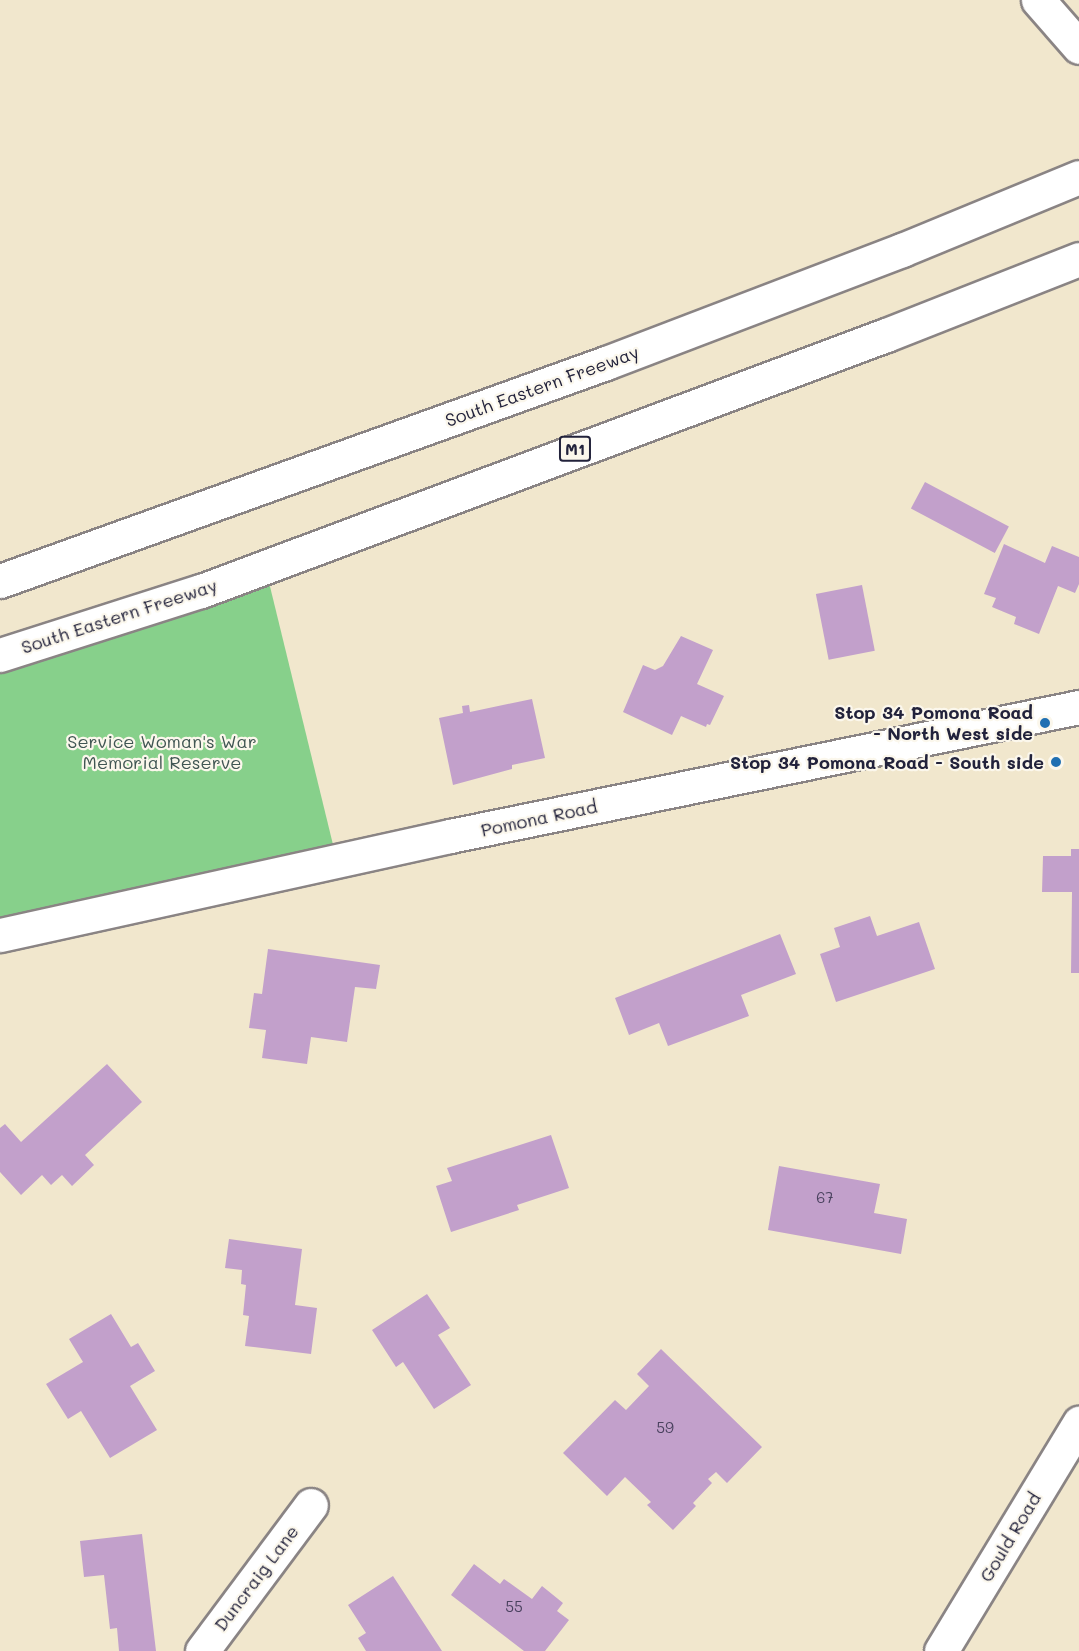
<!DOCTYPE html>
<style>
body{margin:0}
#map{position:relative;width:1079px;height:1651px;overflow:hidden;background:#f1e7cd;font-family:Mali,sans-serif}
div>[style]{position:absolute}
[style*='--x']{left:calc(var(--x)*1px);top:calc(var(--y)*1px);width:calc(var(--w)*1px);rotate:calc(var(--a)*1deg)}
.green>*{inset:0;background:#87d08b}
.building>*{inset:0;background:#c2a0cb;transform-origin:0 0}
.roads{filter:drop-shadow(2px 0 #8a8484) drop-shadow(-2px 0 #8a8484) drop-shadow(0 2px #8a8484) drop-shadow(0 -2px #8a8484)}
.minor>*{height:33px;margin:-16.5px;padding:0 16.5px;transform-origin:16.5px;border-radius:16.5px;background:#fff}
.major>*{height:33px;margin:-16.5px;padding:0 16.5px;transform-origin:16.5px;border-radius:16.5px;background:#fff}
.highway>*{height:33px;margin:-16.5px;padding:0 16.5px;transform-origin:16.5px;border-radius:16.5px;background:#fff}
.dots>*{width:16px;height:16px;translate:-50% -50%;box-sizing:border-box;border:3px solid #fbf7ec;border-radius:50%}
span{translate:-50% -50%;white-space:nowrap;text-align:center;line-height:1.15;-webkit-text-stroke:4.5px #fbf7ec;paint-order:stroke}
.number-label{font-size:15px;color:#4a425f}
.number-label span{-webkit-text-stroke-width:0}
.shield-label span{padding:2px 4px;background:#fbf7ec;border:2px solid;border-radius:4px;-webkit-text-stroke-width:0}
.shield-label{font-size:16px;color:#22223b;font-weight:700}
.street-label{font-size:18px;color:#22223b}
.poi-label{font-size:18px;color:#22223b;font-weight:700}
.right{translate:-100% -50%;text-align:right}
.park-label{font-size:18px;color:#405653}
</style>
<div id="map">
<div class="green">
<i style="clip-path:polygon(265px 566px,337px 861px,0 932px,0 655px)"></i>
</div>
<div class="building">
<i style="left:925px;top:482px;width:95px;height:30px;rotate:28deg"></i>
<i style="clip-path:polygon(1004px 544px,1045px 563px,1052px 546px,1079px 557px,1079px 584px,1075px 593px,1058px 586px,1039px 634px,1014px 624px,1016px 617px,992px 607px,996px 598px,984px 594px)"></i>
<i style="left:862px;top:585px;width:67px;height:47px;rotate:79deg"></i>
<i style="clip-path:polygon(681px 636px,713px 650px,697px 684px,724px 696px,710px 725px,707px 724px,706px 727px,681px 716px,672px 735px,623px 712px,643px 665px,655px 670px,663px 666px)"></i>
<i style="clip-path:polygon(532px 699px,545px 758px,512px 765px,512px 769px,453px 785px,439px 718px,463px 713px,462px 706px,469px 705px,470px 712px)"></i>
<i style="clip-path:polygon(1071px 849px,1079px 849px,1079px 973px,1071px 973px,1072px 892px,1042px 892px,1043px 856px,1071px 856px)"></i>
<i style="clip-path:polygon(870px 916px,877px 936px,919px 922px,935px 969px,836px 1002px,820px 954px,840px 947px,834px 928px)"></i>
<i style="clip-path:polygon(780px 934px,796px 974px,741px 995px,749px 1016px,668px 1046px,659px 1023px,629px 1035px,615px 998px)"></i>
<i style="clip-path:polygon(268px 949px,380px 965px,376px 989px,355px 987px,347px 1042px,311px 1037px,307px 1064px,262px 1058px,266px 1030px,249px 1028px,254px 993px,262px 994px)"></i>
<i style="clip-path:polygon(107px 1064px,142px 1102px,85px 1155px,94px 1165px,72px 1186px,62px 1175px,51px 1185px,42px 1175px,21px 1195px,0 1172px,0 1128px,5px 1124px,21px 1142px)"></i>
<i style="clip-path:polygon(551px 1135px,569px 1188px,517px 1205px,519px 1210px,451px 1232px,436px 1186px,452px 1181px,447px 1168px)"></i>
<i style="clip-path:polygon(779px 1166px,880px 1184px,874px 1213px,907px 1219px,901px 1254px,768px 1230px)"></i>
<i style="clip-path:polygon(229px 1239px,302px 1249px,295px 1305px,317px 1308px,311px 1354px,245px 1346px,249px 1316px,243px 1315px,246px 1285px,241px 1284px,242px 1270px,225px 1268px)"></i>
<i style="clip-path:polygon(427px 1294px,450px 1328px,438px 1335px,471px 1385px,434px 1409px,403px 1362px,396px 1367px,372px 1330px)"></i>
<i style="clip-path:polygon(111px 1314px,131px 1347px,138px 1343px,155px 1371px,130px 1386px,157px 1430px,110px 1458px,81px 1411px,68px 1419px,46px 1384px,83px 1362px,69px 1339px)"></i>
<i style="clip-path:polygon(661px 1349px,762px 1447px,727px 1483px,716px 1472px,708px 1479px,712px 1483px,693px 1503px,696px 1506px,673px 1530px,647px 1505px,651px 1502px,625px 1477px,607px 1496px,563px 1453px,615px 1400px,626px 1410px,649px 1386px,637px 1374px)"></i>
<i style="clip-path:polygon(142px 1534px,156px 1651px,119px 1651px,117px 1628px,110px 1629px,104px 1575px,84px 1577px,80px 1541px)"></i>
<i style="clip-path:polygon(474px 1564px,500px 1584px,504px 1579px,532px 1599px,542px 1586px,563px 1603px,557px 1611px,569px 1620px,545px 1651px,524px 1651px,451px 1595px)"></i>
<i style="clip-path:polygon(393px 1576px,442px 1651px,366px 1651px,358px 1638px,366px 1633px,348px 1605px)"></i>
</div>
<div class="roads">
<div class="minor">
<i style="--x:0;--y:935;--w:461;--a:-12.4"></i>
<i style="--x:450;--y:836;--w:642;--a:-11.59"></i>
<i style="--x:202;--y:1651;--w:182;--a:-53.3"></i>
<i style="--x:941;--y:1651;--w:267;--a:-58.8"></i>
</div>
<div class="major">
<i style="--x:1038;--y:0;--w:62;--a:48.9"></i>
</div>
<div class="highway">
<i style="--x:0;--y:581;--w:644;--a:-19.79"></i>
<i style="--x:606;--y:363;--w:317;--a:-20.9"></i>
<i style="--x:902;--y:250;--w:191;--a:-22.4"></i>
<i style="--x:0;--y:655;--w:211;--a:-17.7"></i>
<i style="--x:201;--y:591;--w:731;--a:-20.49"></i>
<i style="--x:886;--y:335;--w:207;--a:-21.5"></i>
</div>
</div>
<div class="dots">
<i style="left:1045px;top:723px;background:#1f6fb2"></i>
<i style="left:1056px;top:762px;background:#1f6fb2"></i>
</div>
<div class="number-label">
<span style="left:825px;top:1198px">67</span>
<span style="left:665px;top:1428px">59</span>
<span style="left:514px;top:1607px">55</span>
</div>
<div class="shield-label">
<span style="left:575px;top:449px">M1</span>
</div>
<div class="street-label">
<span style="left:542px;top:386px;rotate:-20deg">South Eastern Freeway</span>
<span style="left:119px;top:616px;rotate:-18deg">South Eastern Freeway</span>
<span style="left:539px;top:818px;rotate:-12deg">Pomona Road</span>
<span style="left:1010px;top:1537px;rotate:-59deg">Gould Road</span>
<span style="left:256px;top:1578px;rotate:-53deg">Duncraig Lane</span>
</div>
<div class="poi-label">
<span class="right" style="left:1033px;top:723px">Stop 34 Pomona Road<br>- North West side</span>
<span class="right" style="left:1044px;top:762px">Stop 34 Pomona Road - South side</span>
</div>
<div class="park-label">
<span style="left:162px;top:752px">Service Woman's War<br>Memorial Reserve</span>
</div>
</div>
